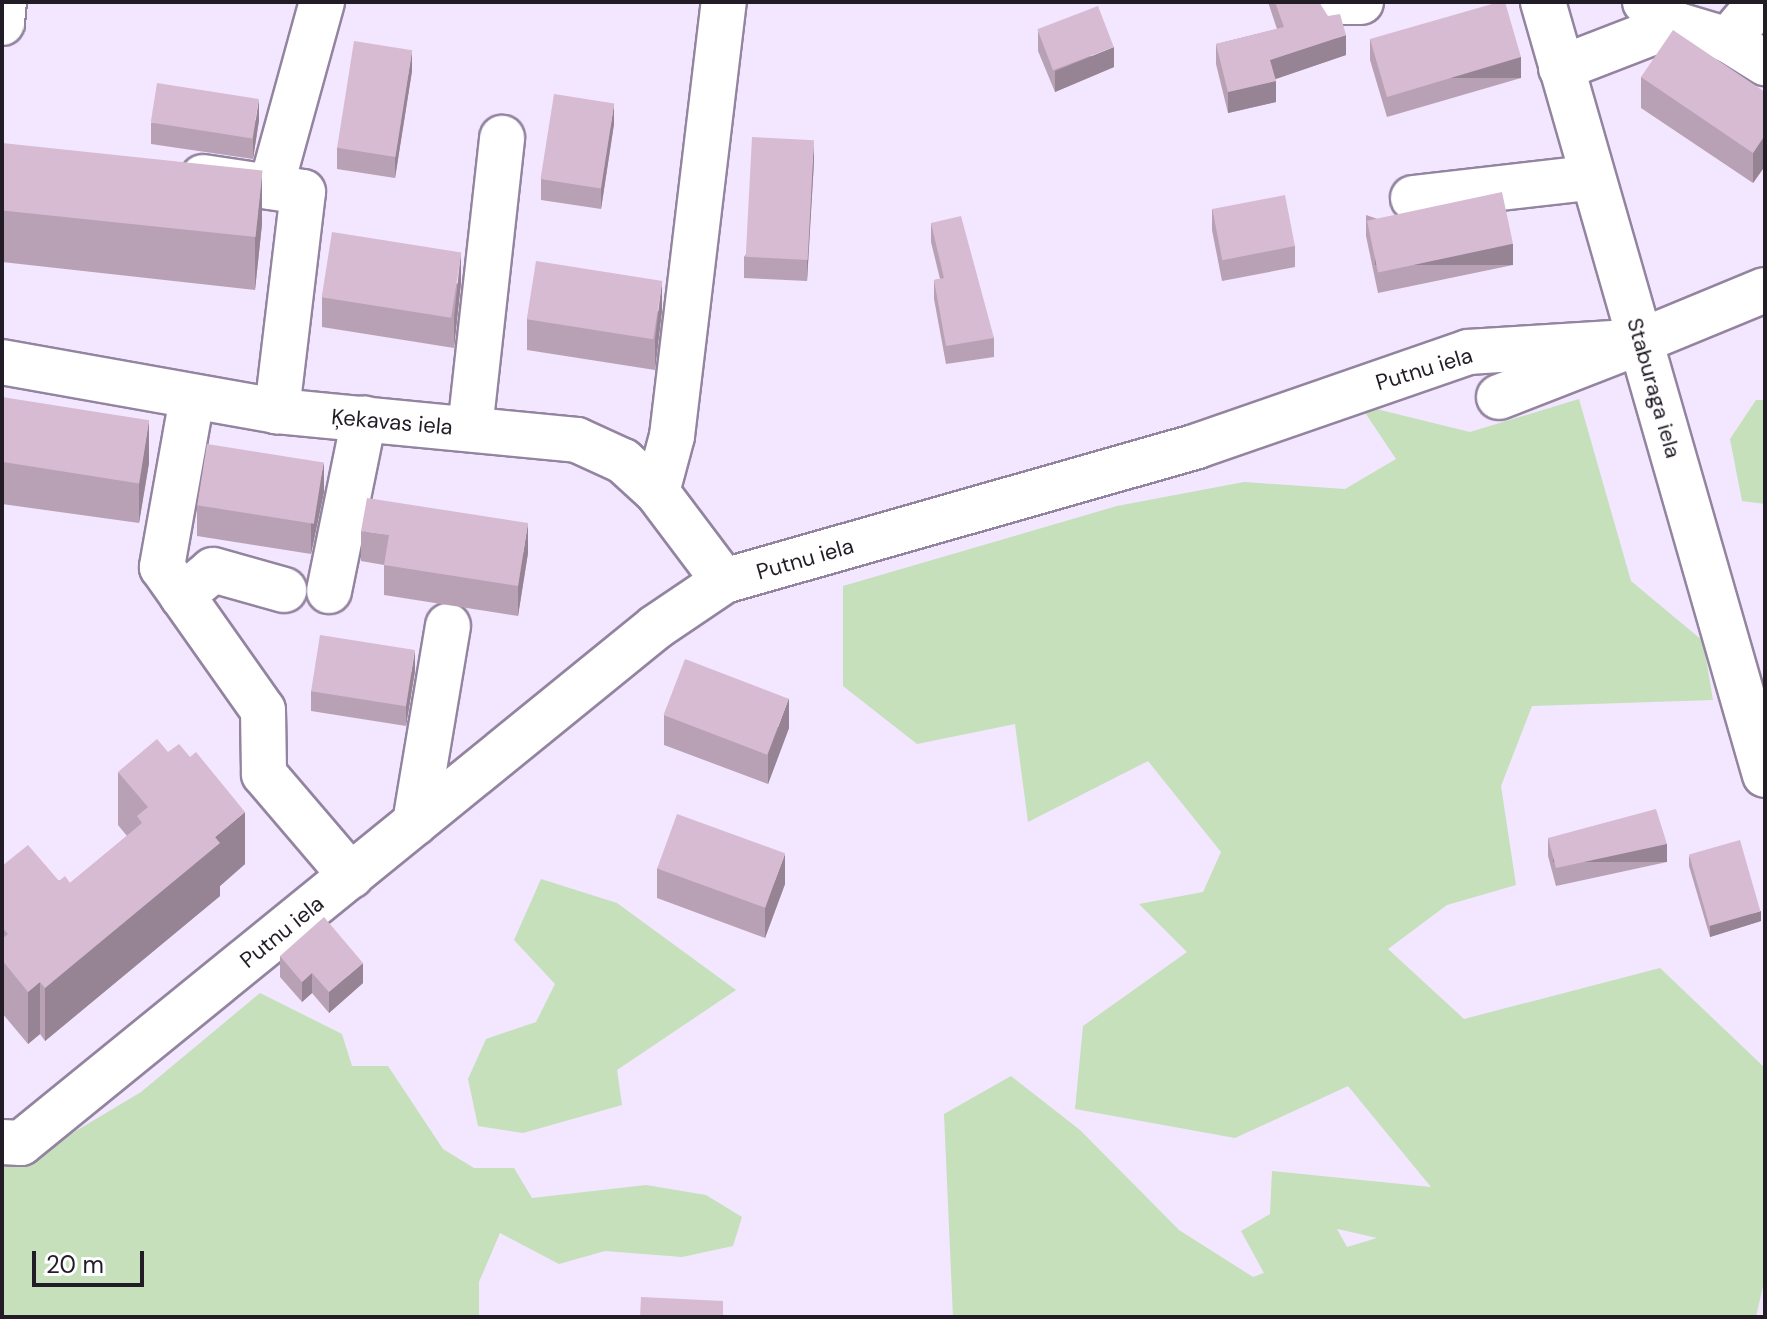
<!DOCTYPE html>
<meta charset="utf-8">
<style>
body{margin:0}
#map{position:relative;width:1767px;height:1319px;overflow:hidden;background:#f3e6ff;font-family:"DM Sans",sans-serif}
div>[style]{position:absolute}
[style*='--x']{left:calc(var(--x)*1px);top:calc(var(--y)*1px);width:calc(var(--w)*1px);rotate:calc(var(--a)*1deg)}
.green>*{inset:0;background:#c5e0ba}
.roads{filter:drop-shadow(2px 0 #93849f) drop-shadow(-2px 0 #93849f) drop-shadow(0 2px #93849f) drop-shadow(0 -2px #93849f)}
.minor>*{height:44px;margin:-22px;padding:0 22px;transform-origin:22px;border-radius:22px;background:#fff}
.wall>*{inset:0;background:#b9a1b5}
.shaded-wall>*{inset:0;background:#968393;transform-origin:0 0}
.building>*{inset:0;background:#d7bbd2;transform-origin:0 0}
span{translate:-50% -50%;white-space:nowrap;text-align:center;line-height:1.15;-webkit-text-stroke:6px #fff;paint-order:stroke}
.street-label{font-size:22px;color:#221c27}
.frame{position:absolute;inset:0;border:4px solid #221c27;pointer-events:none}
.scale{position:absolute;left:32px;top:1251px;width:112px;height:36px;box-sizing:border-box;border:4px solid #221c27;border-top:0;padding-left:10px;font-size:24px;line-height:28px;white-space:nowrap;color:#221c27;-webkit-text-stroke:6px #fff;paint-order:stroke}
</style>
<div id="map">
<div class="green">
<i style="clip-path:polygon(evenodd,1579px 399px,1631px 581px,1703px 641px,1713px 700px,1532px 706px,1501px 786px,1516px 885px,1447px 905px,1388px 949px,1464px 1019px,1660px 968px,1765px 1068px,1765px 1277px,1756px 1317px,953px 1317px,944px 1114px,1011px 1076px,1080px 1130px,1179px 1230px,1253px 1277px,1264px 1273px,1241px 1231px,1270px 1214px,1272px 1171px,1431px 1187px,1348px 1086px,1235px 1138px,1075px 1109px,1083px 1026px,1187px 952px,1139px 904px,1203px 892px,1221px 852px,1148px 761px,1028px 822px,1015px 724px,917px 744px,843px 686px,843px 586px,1117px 506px,1244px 482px,1345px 489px,1396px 459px,1360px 405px,1470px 432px,1579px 399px,1337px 1229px,1338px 1229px,1377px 1238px,1347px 1247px,1337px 1229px)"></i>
<i style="clip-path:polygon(1756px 400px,1765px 400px,1765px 504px,1742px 501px,1730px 439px)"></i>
<i style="clip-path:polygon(541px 879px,617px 903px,736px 990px,617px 1070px,622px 1105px,523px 1133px,478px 1126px,468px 1079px,486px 1039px,536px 1022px,555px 984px,514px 940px)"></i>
<i style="clip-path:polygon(260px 993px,342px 1034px,352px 1066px,388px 1066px,443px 1149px,474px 1168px,514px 1168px,532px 1198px,646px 1185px,706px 1195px,742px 1217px,733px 1246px,682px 1257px,605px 1251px,559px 1264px,500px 1233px,479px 1282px,479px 1317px,2px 1317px,2px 1165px,29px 1159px,141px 1092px)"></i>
</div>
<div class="roads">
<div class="minor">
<i style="--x:1335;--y:2;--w:26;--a:0"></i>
<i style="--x:1543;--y:2;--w:804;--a:73.98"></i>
<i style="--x:1645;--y:2;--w:37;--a:36"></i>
<i style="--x:1675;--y:24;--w:55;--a:16.8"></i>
<i style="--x:1728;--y:40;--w:44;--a:31.9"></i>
<i style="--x:2;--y:23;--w:21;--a:-85"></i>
<i style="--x:1728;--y:40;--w:50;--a:-49.9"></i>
<i style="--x:1561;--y:68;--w:122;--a:-21.1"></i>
<i style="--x:203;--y:177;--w:101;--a:8.5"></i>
<i style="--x:303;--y:192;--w:221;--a:96.8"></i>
<i style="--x:271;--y:187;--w:192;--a:-74.6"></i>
<i style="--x:1413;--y:198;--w:177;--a:-6.5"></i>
<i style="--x:2;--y:362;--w:279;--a:10.1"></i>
<i style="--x:277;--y:411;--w:301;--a:5.5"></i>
<i style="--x:577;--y:440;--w:51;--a:24.5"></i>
<i style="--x:623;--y:461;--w:46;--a:42.4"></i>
<i style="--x:657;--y:492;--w:111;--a:53"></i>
<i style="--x:1499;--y:397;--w:135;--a:-21.3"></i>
<i style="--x:192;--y:398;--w:172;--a:100.1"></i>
<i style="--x:162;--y:567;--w:175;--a:54.8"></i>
<i style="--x:263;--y:710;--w:64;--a:89.1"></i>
<i style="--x:264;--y:774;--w:134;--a:49.5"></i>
<i style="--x:470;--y:429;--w:293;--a:-83.7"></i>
<i style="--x:657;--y:492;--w:58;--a:-75"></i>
<i style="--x:672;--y:436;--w:437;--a:-83.2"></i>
<i style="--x:329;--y:591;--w:176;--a:-78.5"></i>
<i style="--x:182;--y:596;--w:40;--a:-40"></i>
<i style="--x:213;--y:570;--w:74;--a:15.7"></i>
<i style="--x:415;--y:823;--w:200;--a:-80.5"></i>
<i style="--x:2;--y:1142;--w:19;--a:3"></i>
<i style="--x:21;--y:1143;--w:818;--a:-39.1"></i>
<i style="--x:656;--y:627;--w:82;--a:-34.1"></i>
<i style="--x:724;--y:581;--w:492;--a:-15.9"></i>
<i style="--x:1197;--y:446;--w:287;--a:-19.1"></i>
<i style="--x:1468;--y:352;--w:173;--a:-3.6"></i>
<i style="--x:1641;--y:341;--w:134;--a:-22.4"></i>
</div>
</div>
<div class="wall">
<i style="clip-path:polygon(1268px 2px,1319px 2px,1346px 55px,1275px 79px,1276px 102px,1228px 113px,1216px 64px,1216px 44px,1277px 29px)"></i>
<i style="clip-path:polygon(1038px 31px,1114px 67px,1055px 92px,1038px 51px)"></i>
<i style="clip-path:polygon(1370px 39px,1521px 78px,1387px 117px,1370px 60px)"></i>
<i style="clip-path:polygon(412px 71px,395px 178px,337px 169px,337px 148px)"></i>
<i style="clip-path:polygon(1641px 77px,1765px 92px,1765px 166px,1753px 183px,1641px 108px)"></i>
<i style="clip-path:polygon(259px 120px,253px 159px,151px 144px,151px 123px)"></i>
<i style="clip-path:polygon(614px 124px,601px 209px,541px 200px,541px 179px)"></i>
<i style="clip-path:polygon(2px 143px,262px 224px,255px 290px,2px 262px)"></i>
<i style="clip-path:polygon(814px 161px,807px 281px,744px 278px,744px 257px)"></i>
<i style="clip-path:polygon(1212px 209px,1295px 246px,1295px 267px,1222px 281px,1212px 230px)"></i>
<i style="clip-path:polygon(1366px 215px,1513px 265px,1378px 293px,1366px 236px)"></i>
<i style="clip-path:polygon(931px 223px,994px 338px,994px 357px,946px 364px,934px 299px,934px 280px,940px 279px,931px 242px)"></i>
<i style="clip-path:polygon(461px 283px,454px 348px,322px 327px,322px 297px)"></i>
<i style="clip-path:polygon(662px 311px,655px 370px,527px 350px,527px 319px)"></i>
<i style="clip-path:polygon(2px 397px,149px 463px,139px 523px,2px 504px)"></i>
<i style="clip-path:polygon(324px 492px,311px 554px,197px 536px,197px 505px)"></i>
<i style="clip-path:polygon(361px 531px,528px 553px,518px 616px,384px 595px,384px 565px,361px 561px)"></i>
<i style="clip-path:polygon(415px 671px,406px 726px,311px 711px,311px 691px)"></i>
<i style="clip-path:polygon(664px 715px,789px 728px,768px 784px,664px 745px)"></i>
<i style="clip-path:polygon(118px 772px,245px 864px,220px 886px,220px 896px,45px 1041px,40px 1034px,28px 1044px,2px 1013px,2px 866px,70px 883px,127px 836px,118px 825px)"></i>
<i style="clip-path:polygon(1548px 838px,1667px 862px,1556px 886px,1548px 856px)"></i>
<i style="clip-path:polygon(1689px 856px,1761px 921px,1710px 937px,1689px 866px)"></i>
<i style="clip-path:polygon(657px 868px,785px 884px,765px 938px,657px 898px)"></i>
<i style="clip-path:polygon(280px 956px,363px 983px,329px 1013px,312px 993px,302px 1002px,280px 977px)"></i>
</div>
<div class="shaded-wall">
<i style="clip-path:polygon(1346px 35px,1346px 55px,1270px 81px,1270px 60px)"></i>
<i style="clip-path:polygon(1114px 47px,1114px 67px,1055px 92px,1055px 71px)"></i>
<i style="clip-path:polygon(412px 50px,412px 71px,395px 178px,395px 158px)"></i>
<i style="left:1521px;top:57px;width:21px;height:140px;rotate:90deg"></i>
<i style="clip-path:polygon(1276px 81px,1276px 102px,1228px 113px,1228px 92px)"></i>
<i style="clip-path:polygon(259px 99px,259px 120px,253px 159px,253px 138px)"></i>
<i style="clip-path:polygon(614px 104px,614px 124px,601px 209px,601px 189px)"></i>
<i style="clip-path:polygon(1765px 135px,1765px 166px,1753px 183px,1753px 153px)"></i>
<i style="clip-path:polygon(814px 140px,814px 161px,807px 281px,807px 261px)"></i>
<i style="clip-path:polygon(262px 171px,262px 224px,255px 290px,255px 237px)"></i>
<i style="left:1513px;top:244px;width:21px;height:138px;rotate:90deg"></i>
<i style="clip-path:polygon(461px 252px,461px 283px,454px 348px,454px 317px)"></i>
<i style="clip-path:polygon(662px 281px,662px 311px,655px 370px,655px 339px)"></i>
<i style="clip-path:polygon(149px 420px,149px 463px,139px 523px,139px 480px)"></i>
<i style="clip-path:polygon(324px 462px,324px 492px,311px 554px,311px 523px)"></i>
<i style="clip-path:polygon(528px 523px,528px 553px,518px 616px,518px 586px)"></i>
<i style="clip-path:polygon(415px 650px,415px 671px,406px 726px,406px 706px)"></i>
<i style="clip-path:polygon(789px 698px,789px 728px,768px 784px,768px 754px)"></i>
<i style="clip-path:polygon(245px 812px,245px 864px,220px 886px,220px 896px,45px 1041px,45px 988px,215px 837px)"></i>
<i style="left:1667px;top:844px;width:18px;height:114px;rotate:90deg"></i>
<i style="clip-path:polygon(785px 854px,785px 884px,765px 938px,765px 907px)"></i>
<i style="clip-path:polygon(1761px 911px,1761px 921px,1710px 937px,1710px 926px)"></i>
<i style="clip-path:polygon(363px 963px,363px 983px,329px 1013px,329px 992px)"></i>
<i style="clip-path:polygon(312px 973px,312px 993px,302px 1002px,302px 982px)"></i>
<i style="clip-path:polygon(40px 982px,40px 1034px,28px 1044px,28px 992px)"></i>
</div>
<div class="building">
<i style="clip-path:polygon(1275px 2px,1319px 2px,1328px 16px,1340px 14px,1346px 35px,1270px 60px,1276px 81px,1228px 92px,1216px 44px,1284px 27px)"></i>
<i style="clip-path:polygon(1499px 2px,1505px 2px,1521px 57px,1387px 97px,1370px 39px)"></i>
<i style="left:1098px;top:6px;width:44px;height:65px;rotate:69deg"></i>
<i style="clip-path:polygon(1673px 30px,1765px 92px,1765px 135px,1753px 153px,1641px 77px)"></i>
<i style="left:354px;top:41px;width:59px;height:108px;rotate:9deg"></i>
<i style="left:157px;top:83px;width:103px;height:40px;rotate:9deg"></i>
<i style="left:554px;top:94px;width:61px;height:86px;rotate:9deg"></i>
<i style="left:752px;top:137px;width:62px;height:120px;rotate:3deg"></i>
<i style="left:2px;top:143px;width:262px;height:67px;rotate:6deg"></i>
<i style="left:1502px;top:192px;width:53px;height:138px;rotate:78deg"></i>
<i style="left:1285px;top:195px;width:52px;height:74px;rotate:79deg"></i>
<i style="clip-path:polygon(961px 216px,994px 338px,946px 346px,934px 280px,944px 278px,931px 223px)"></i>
<i style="left:332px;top:232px;width:131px;height:66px;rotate:9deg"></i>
<i style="left:536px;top:261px;width:128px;height:59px;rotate:9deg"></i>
<i style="left:2px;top:397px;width:149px;height:64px;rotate:9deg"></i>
<i style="left:207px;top:444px;width:118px;height:62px;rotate:9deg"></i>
<i style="clip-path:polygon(367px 498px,528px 523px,518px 586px,384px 565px,389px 535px,361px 531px)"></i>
<i style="left:320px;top:635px;width:96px;height:57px;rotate:9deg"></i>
<i style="left:685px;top:659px;width:111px;height:60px;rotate:21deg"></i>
<i style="clip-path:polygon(157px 739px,168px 752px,179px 744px,190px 757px,196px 752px,245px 812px,215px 837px,220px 843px,45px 988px,40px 982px,28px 992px,2px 960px,2px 939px,8px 934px,2px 927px,2px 866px,28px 845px,59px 881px,65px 876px,70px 883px,142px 823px,137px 816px,148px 807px,118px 772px)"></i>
<i style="clip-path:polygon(1656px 809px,1667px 844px,1556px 868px,1548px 838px)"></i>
<i style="left:677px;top:814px;width:115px;height:58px;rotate:20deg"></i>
<i style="left:1740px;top:840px;width:74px;height:53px;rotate:74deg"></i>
<i style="clip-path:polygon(324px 917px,363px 963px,329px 992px,312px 973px,302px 982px,280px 956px)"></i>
<i style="clip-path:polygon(641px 1297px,723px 1301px,723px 1317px,640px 1317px)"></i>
</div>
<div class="street-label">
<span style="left:1424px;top:369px;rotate:-17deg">Putnu iela</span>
<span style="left:1654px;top:388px;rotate:74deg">Staburaga iela</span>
<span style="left:392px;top:422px;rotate:5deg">Ķekavas iela</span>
<span style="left:805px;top:559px;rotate:-16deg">Putnu iela</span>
<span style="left:282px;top:932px;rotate:-39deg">Putnu iela</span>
</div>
<div class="frame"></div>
<div class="scale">20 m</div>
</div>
